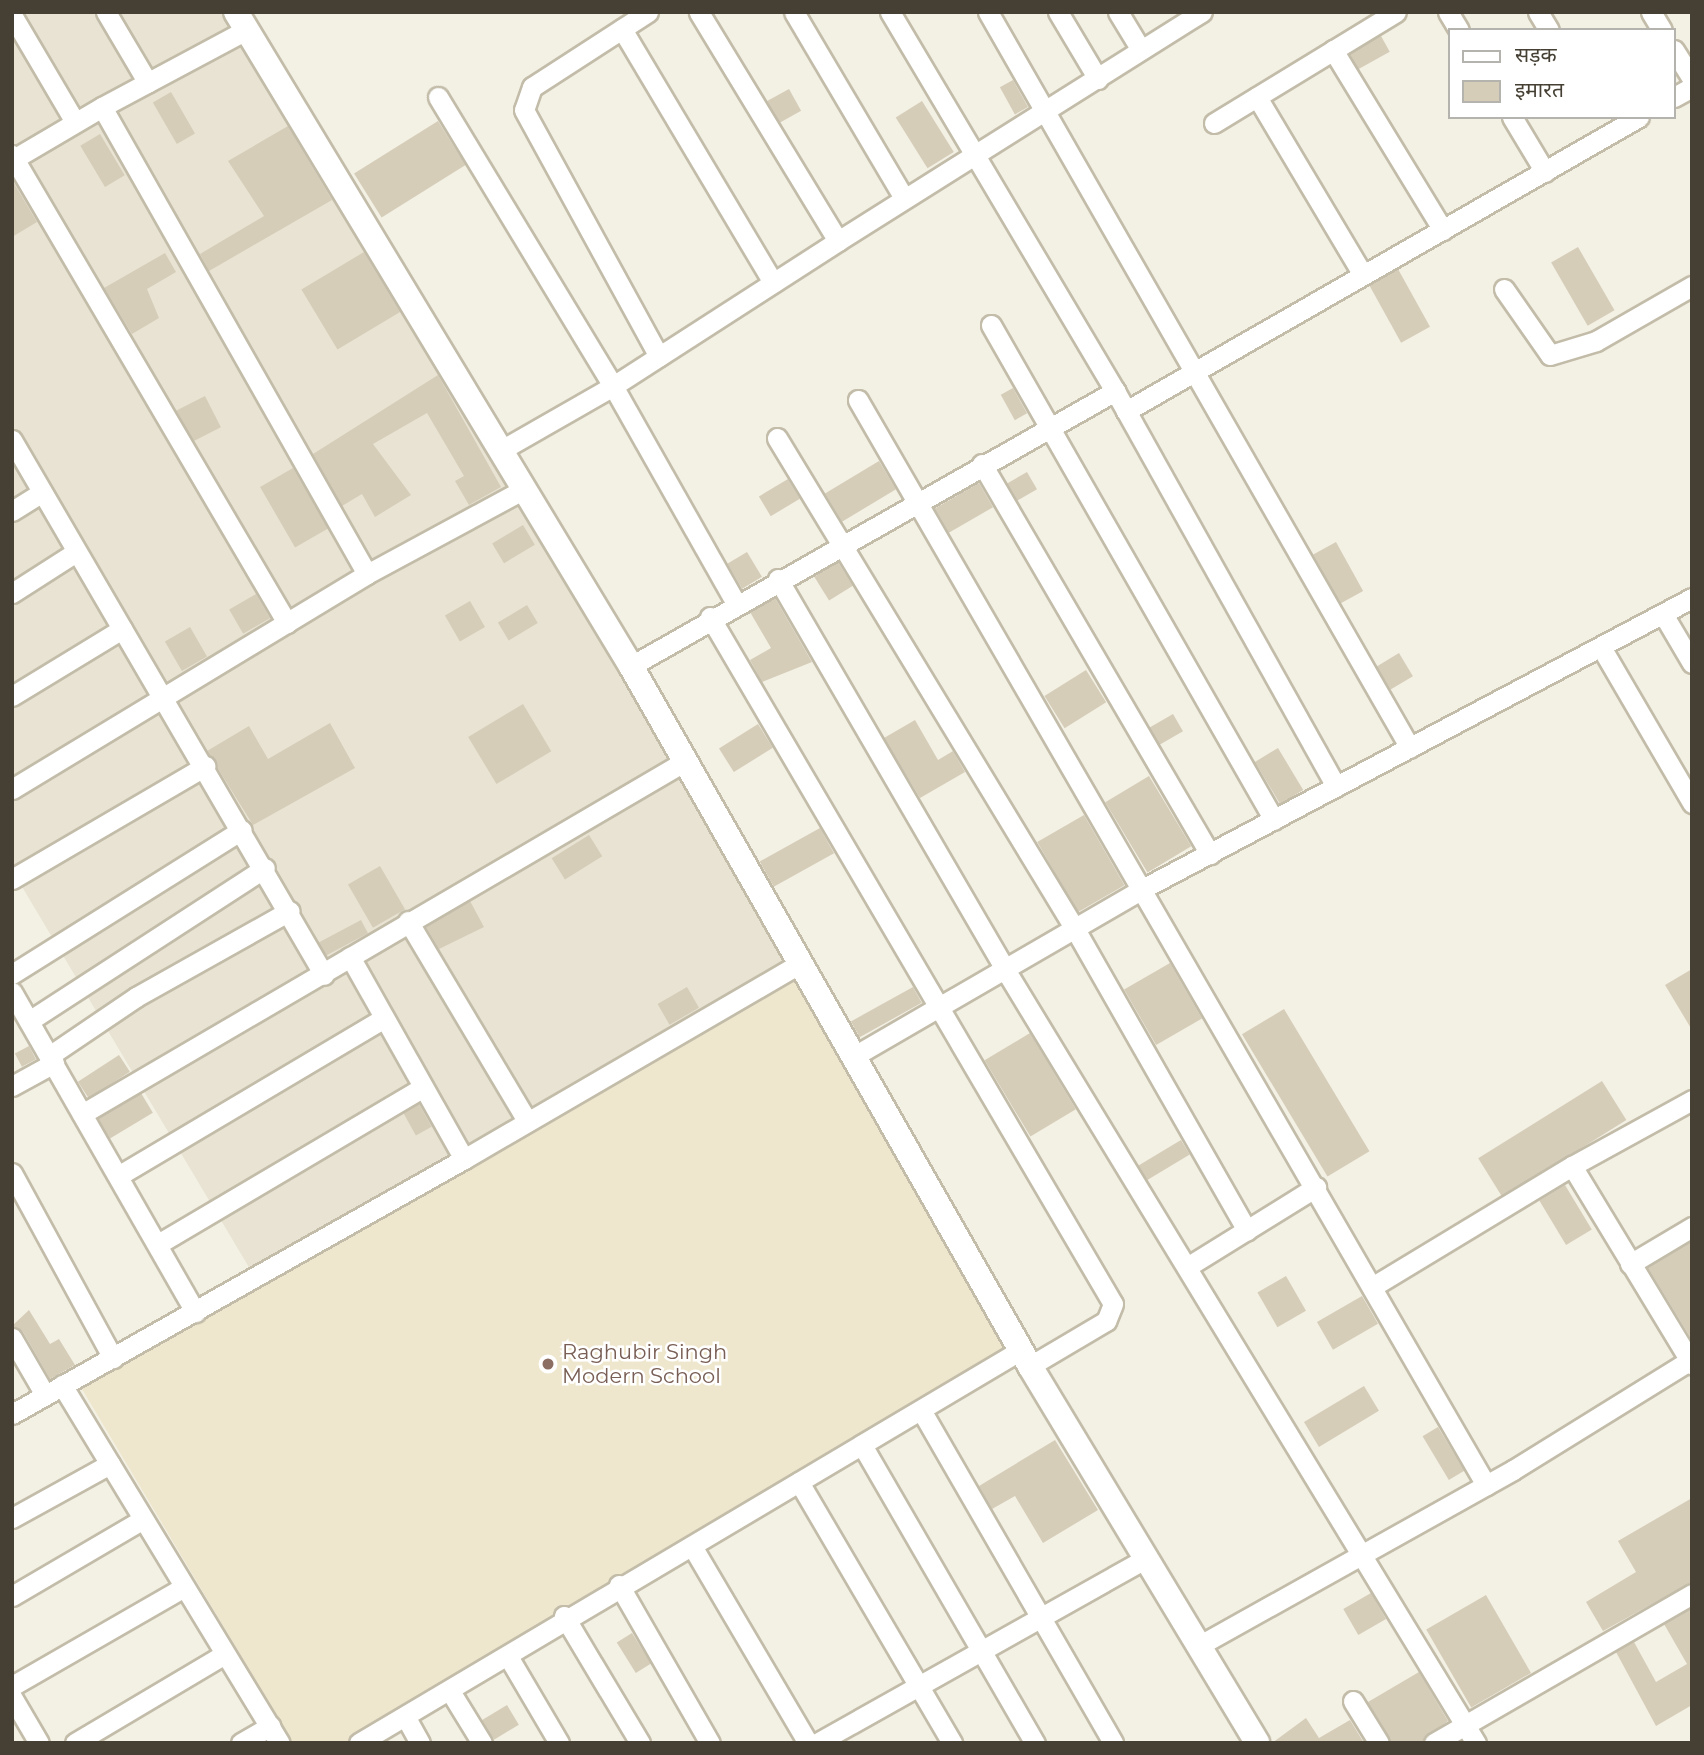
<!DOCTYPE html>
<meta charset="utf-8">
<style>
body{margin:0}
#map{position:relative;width:1704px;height:1755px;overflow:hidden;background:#f3f0e4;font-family:Montserrat,"Noto Sans Devanagari",sans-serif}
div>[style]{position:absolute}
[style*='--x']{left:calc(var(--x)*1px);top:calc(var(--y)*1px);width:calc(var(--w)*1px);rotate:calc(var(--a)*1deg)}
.residential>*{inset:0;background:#e8e3d2}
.education>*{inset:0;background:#eee7cd}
.building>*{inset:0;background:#d6cdb9;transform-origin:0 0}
.roads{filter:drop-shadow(2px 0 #c2bca9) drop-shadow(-2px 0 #c2bca9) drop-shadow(0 2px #c2bca9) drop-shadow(0 -2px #c2bca9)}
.minor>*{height:19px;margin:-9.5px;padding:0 9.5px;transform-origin:9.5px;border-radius:9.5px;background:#fff}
.tertiary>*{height:24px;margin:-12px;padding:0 12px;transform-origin:12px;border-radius:12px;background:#fff}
.dots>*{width:19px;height:19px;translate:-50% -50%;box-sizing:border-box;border:4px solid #fff;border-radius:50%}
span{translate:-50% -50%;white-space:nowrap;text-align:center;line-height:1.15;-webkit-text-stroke:5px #fff;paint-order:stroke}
.education-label{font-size:21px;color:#785e54}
.left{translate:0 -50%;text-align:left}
.frame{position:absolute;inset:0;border:14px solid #464034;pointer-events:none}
.legend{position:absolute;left:1448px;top:28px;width:228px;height:91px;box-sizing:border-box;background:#fff;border:2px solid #b5b3ae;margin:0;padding:9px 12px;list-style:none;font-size:21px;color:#464034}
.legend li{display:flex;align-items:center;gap:14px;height:35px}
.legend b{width:35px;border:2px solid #b5b3ae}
</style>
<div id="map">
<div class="residential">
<i style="clip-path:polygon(12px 12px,229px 12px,793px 970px,259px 1284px,18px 880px,12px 883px)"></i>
</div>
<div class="education">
<i style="clip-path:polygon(793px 970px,1014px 1345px,344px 1743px,293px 1743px,79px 1384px)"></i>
</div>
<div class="building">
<i style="left:1381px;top:36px;width:18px;height:36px;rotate:61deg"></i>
<i style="left:1013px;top:80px;width:31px;height:15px;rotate:61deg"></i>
<i style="left:789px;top:89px;width:25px;height:25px;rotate:61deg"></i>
<i style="left:171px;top:92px;width:48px;height:21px;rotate:60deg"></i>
<i style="left:922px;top:101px;width:60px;height:31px;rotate:58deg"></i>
<i style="left:438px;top:121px;width:52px;height:99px;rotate:58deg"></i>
<i style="clip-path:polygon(288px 126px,332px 200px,209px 271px,200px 254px,264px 216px,228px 161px)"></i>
<i style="left:100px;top:134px;width:48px;height:23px;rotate:59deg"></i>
<i style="clip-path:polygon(12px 180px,37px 222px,12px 237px)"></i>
<i style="left:1578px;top:247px;width:73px;height:31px;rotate:60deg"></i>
<i style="left:364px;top:252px;width:70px;height:73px;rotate:59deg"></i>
<i style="clip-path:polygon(165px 253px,176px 272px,147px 289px,159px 318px,132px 334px,104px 288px)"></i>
<i style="left:1398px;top:269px;width:66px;height:33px;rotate:61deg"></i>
<i style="clip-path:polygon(438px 375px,501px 487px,469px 505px,455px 481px,464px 476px,427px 413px,373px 444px,411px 495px,375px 517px,362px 494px,342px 506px,313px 454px)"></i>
<i style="left:1013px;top:388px;width:29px;height:14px;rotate:61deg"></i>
<i style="left:205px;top:396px;width:35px;height:32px;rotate:63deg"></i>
<i style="left:879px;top:461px;width:33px;height:63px;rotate:59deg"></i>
<i style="left:293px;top:468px;width:70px;height:38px;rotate:60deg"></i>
<i style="left:1027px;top:472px;width:20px;height:23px;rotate:60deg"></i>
<i style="left:788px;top:479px;width:23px;height:34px;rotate:59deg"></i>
<i style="left:979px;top:483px;width:28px;height:51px;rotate:60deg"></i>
<i style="left:523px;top:525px;width:23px;height:36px;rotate:59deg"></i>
<i style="left:1336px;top:542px;width:56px;height:26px;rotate:61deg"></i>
<i style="left:747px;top:552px;width:29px;height:23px;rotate:59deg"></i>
<i style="left:838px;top:562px;width:28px;height:28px;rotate:58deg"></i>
<i style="left:256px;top:594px;width:28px;height:31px;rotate:60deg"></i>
<i style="clip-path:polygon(775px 598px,812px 662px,762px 682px,750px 660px,771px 648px,750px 612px)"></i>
<i style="left:470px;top:601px;width:30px;height:29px;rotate:60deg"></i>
<i style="left:527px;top:605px;width:21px;height:34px;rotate:59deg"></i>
<i style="left:190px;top:627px;width:34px;height:29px;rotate:60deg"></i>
<i style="left:1399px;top:653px;width:27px;height:26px;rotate:59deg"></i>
<i style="left:1086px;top:670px;width:38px;height:49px;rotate:58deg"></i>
<i style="left:523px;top:704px;width:55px;height:64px;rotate:59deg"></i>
<i style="left:1173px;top:714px;width:20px;height:27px;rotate:60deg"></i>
<i style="clip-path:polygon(915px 720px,938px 760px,953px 751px,965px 772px,920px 798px,884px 738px)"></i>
<i style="clip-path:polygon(330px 723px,355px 768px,253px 825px,207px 751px,249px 726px,268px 759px)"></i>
<i style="left:758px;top:724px;width:28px;height:46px;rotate:58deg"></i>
<i style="left:1278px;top:748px;width:49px;height:27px;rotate:59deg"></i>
<i style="left:1149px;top:776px;width:82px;height:51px;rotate:59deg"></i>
<i style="left:1084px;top:815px;width:81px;height:54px;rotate:60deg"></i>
<i style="left:820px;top:828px;width:29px;height:69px;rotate:61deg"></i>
<i style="left:589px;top:835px;width:25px;height:44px;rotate:58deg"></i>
<i style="left:380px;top:866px;width:50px;height:37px;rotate:60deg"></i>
<i style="clip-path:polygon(470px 901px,484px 927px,439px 949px,426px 927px)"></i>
<i style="left:361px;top:920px;width:15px;height:48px;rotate:62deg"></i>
<i style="left:1170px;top:963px;width:64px;height:53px;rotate:60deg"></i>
<i style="clip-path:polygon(1692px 969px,1692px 1030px,1665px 985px)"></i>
<i style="left:687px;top:987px;width:24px;height:34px;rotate:60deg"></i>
<i style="left:913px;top:987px;width:18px;height:71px;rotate:61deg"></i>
<i style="left:1284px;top:1009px;width:166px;height:49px;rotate:59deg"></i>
<i style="left:1030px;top:1033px;width:89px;height:53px;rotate:59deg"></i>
<i style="left:29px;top:1046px;width:15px;height:16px;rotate:62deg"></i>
<i style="left:119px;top:1055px;width:20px;height:49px;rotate:57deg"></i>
<i style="left:1602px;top:1081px;width:46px;height:146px;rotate:58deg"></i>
<i style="left:141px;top:1093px;width:23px;height:50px;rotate:59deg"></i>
<i style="left:419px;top:1104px;width:26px;height:18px;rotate:61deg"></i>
<i style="left:1181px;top:1140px;width:17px;height:50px;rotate:59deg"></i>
<i style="left:1565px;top:1185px;width:52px;height:30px;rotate:59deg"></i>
<i style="clip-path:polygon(1692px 1241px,1692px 1340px,1648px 1268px)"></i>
<i style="left:1286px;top:1276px;width:40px;height:33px;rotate:60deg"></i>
<i style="left:1362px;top:1296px;width:32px;height:52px;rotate:60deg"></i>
<i style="clip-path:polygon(29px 1310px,50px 1344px,59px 1339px,75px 1365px,50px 1379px,23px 1332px,12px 1326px)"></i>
<i style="left:1364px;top:1386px;width:29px;height:70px;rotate:59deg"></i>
<i style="left:1438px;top:1427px;width:51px;height:18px;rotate:59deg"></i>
<i style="clip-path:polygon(1055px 1440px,1098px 1510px,1043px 1543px,1015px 1496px,992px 1509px,979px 1486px)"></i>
<i style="clip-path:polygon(1692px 1498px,1692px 1582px,1603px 1631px,1586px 1602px,1636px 1572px,1618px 1541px)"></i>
<i style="left:1371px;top:1593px;width:30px;height:32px;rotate:60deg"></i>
<i style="left:1486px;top:1595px;width:90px;height:69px;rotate:60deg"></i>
<i style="clip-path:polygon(1692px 1608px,1692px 1705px,1656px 1726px,1616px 1652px,1634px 1642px,1656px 1682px,1687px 1664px,1664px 1624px)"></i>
<i style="left:632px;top:1633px;width:36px;height:18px;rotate:58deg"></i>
<i style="clip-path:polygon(1419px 1672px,1448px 1721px,1421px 1743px,1391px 1743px,1368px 1702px)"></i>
<i style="left:507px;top:1705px;width:23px;height:29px;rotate:59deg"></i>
<i style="clip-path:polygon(1306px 1718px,1319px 1738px,1350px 1720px,1364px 1743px,1272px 1743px)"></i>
</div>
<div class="roads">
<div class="minor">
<i style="--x:106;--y:12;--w:82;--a:59.4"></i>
<i style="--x:648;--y:12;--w:138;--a:147.1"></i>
<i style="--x:532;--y:87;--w:24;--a:109"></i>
<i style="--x:524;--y:110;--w:281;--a:61.3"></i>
<i style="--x:794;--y:12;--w:216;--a:59.4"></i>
<i style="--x:890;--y:12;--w:441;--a:59.3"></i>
<i style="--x:988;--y:12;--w:848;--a:60.17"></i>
<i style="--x:1058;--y:12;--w:78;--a:59.2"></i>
<i style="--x:1118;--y:12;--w:44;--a:58.8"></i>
<i style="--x:1448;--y:12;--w:21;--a:59"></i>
<i style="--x:1538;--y:12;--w:21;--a:59"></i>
<i style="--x:1651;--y:12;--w:21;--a:59"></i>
<i style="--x:12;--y:15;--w:124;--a:59.5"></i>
<i style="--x:622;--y:29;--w:295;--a:59.2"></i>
<i style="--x:246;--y:30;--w:163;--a:151.9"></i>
<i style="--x:102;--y:107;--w:537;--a:60.43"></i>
<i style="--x:1333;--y:50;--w:211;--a:58.6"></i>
<i style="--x:1674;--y:50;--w:34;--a:58"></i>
<i style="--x:438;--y:97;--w:338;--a:58.8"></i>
<i style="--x:613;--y:386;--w:268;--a:-32.8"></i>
<i style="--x:838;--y:241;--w:268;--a:-121.3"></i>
<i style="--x:1257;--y:97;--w:207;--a:59.2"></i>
<i style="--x:1674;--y:97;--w:21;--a:-29"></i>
<i style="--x:1512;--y:117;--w:64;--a:59"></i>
<i style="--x:1214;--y:123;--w:213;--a:-31.4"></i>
<i style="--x:12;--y:155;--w:543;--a:59.56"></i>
<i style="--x:12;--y:160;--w:104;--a:-30.5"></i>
<i style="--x:838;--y:241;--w:430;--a:-32.2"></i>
<i style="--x:1504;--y:289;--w:80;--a:55.1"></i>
<i style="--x:1550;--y:355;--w:48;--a:-16.9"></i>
<i style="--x:1596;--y:341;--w:111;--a:-29.8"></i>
<i style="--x:991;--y:325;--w:570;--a:60.24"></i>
<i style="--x:858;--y:400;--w:1254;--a:59.94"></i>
<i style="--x:1126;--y:411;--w:591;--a:-29.82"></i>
<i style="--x:777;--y:438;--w:574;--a:58.75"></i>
<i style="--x:1075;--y:929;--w:347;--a:60.3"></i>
<i style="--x:12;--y:440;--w:619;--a:59.75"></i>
<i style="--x:503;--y:449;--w:127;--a:-29.8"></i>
<i style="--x:613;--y:386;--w:248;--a:60.5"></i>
<i style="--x:982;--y:464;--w:452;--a:59.7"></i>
<i style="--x:12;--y:511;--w:34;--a:-32"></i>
<i style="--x:778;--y:579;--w:453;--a:59.8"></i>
<i style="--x:1006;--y:971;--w:904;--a:58.67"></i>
<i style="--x:12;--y:593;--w:76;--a:-32.6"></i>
<i style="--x:1663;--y:614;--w:57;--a:59.4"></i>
<i style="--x:710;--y:617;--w:796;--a:59.6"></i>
<i style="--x:1113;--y:1304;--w:18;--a:112"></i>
<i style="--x:1106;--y:1321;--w:88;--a:149.4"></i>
<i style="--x:1601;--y:647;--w:181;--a:59.7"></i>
<i style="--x:631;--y:666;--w:557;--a:-29.6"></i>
<i style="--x:1115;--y:391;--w:453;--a:60.8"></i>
<i style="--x:12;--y:696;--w:129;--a:-31.3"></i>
<i style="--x:12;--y:789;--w:415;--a:-31.2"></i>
<i style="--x:367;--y:574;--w:179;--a:-28.4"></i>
<i style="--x:12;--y:879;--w:224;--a:-30.3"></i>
<i style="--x:408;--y:921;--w:233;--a:59.2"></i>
<i style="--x:12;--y:974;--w:271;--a:-32.1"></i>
<i style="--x:12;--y:992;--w:369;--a:60.2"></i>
<i style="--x:29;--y:1021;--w:281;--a:-33"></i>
<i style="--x:856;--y:1055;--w:333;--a:-30.1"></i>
<i style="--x:1144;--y:888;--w:620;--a:-27.89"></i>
<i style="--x:49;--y:1056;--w:105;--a:-34.1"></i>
<i style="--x:136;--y:997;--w:176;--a:-29.3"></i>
<i style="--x:12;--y:1086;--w:48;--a:-28.7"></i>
<i style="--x:82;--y:1114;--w:695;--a:-30.33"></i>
<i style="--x:464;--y:1159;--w:391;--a:-30.2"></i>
<i style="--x:1572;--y:1166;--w:137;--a:-28.8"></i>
<i style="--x:12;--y:1173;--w:211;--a:61.4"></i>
<i style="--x:118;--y:1176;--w:309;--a:-30.7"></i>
<i style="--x:158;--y:1244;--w:308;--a:-30.6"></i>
<i style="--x:1630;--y:1264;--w:72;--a:-30.8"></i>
<i style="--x:1187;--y:1267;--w:152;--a:-31.8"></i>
<i style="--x:1372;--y:1287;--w:234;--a:-31.2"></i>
<i style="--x:1572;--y:1166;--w:232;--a:58.8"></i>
<i style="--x:12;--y:1338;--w:66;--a:59.9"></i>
<i style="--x:62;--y:1385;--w:419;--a:58.7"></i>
<i style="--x:921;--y:1410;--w:384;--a:60"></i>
<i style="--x:12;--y:1414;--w:519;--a:-29.43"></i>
<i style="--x:464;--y:1159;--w:232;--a:-119.4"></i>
<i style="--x:862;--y:1445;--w:345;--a:59.9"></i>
<i style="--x:799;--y:1482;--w:303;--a:59.6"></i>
<i style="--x:12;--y:1518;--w:112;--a:-28.9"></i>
<i style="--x:692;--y:1546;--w:229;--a:59.5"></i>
<i style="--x:619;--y:1585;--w:182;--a:60.1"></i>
<i style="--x:12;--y:1596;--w:152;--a:-30.4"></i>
<i style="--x:564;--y:1616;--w:148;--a:59.1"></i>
<i style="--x:1200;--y:1645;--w:359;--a:-29.2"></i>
<i style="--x:1513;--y:1470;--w:211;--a:-31.8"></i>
<i style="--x:509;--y:1658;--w:99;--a:59.5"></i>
<i style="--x:12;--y:1686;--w:198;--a:-29.9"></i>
<i style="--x:450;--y:1691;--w:61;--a:58.4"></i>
<i style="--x:12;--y:1697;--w:53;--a:59.6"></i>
<i style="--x:1353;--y:1701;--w:49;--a:58.2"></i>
<i style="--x:405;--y:1716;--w:31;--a:61"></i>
<i style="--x:75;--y:1743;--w:174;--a:-30.7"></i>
<i style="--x:241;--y:1743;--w:34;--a:-30"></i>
<i style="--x:359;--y:1743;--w:770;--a:-30.7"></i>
<i style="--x:817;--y:1743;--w:378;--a:-29.3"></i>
<i style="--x:1434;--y:1743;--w:298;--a:-30"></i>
</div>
<div class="tertiary">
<i style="--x:236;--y:12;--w:764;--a:58.87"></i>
<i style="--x:631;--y:666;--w:806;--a:60.32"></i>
<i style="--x:1030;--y:1366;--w:440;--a:58.9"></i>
</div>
</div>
<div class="dots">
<i style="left:548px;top:1364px;background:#8d6e63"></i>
</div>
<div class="education-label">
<span class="left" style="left:562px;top:1364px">Raghubir Singh<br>Modern School</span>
</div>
<div class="frame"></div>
<ul class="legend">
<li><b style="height:9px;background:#fff"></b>सड़क</li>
<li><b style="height:19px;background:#d6cdb9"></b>इमारत</li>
</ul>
</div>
